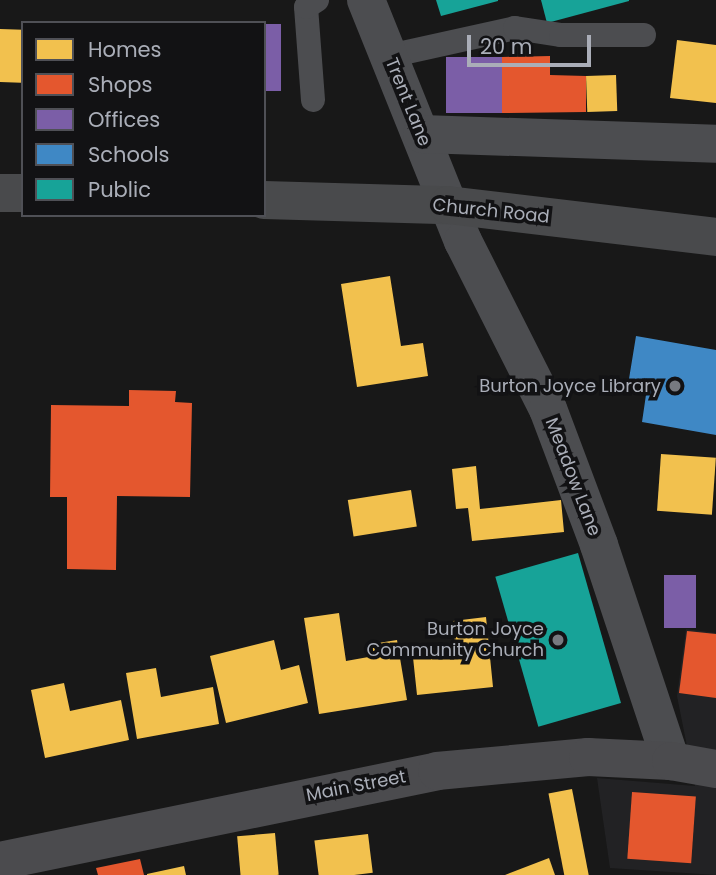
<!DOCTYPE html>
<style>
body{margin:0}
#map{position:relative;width:716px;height:875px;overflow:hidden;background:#181818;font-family:Poppins,sans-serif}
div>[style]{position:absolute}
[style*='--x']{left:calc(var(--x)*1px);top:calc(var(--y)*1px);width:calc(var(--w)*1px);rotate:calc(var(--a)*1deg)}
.built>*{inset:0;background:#222224}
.homes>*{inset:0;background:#f2c14e;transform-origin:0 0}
.shops>*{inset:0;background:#e4572e;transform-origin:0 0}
.offices>*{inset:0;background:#7b5ea7;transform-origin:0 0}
.schools>*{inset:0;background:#3f88c5}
.public>*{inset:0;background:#17a398;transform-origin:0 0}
.lane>*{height:24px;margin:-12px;padding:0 12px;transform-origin:12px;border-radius:12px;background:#4c4d50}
.street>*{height:38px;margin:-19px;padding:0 19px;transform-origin:19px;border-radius:19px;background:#4c4d50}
.secondary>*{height:38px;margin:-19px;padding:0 19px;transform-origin:19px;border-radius:19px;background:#4b4b4e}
.primary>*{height:38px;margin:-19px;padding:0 19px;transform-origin:19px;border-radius:19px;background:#494a4c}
.dots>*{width:19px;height:19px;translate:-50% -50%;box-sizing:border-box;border:4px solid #121214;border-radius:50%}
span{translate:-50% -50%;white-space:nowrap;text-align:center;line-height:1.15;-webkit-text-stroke:7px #121214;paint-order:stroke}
.street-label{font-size:18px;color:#aaaeb8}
.poi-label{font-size:18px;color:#aaaeb8}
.right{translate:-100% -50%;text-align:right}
.legend{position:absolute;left:21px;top:21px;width:245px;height:196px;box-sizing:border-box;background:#121214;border:2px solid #4f5056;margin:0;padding:9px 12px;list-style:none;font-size:21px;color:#aaaeb8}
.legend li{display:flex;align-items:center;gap:14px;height:35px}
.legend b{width:35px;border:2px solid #4f5056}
.scale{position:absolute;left:467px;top:35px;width:124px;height:32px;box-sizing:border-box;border:4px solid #aaaeb8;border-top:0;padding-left:9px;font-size:21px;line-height:24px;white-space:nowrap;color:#aaaeb8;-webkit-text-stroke:5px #121214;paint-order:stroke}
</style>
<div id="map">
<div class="built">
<i style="clip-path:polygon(686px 629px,716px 633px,716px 875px,610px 868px,597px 778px,695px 786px,677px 696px)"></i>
</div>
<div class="homes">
<i style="left:0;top:29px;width:23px;height:53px;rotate:2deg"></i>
<i style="clip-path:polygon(677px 40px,716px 45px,716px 103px,670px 98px)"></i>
<i style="left:616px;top:75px;width:36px;height:30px;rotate:88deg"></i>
<i style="clip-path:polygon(390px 276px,401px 346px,423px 343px,428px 376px,357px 387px,341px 284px)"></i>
<i style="left:661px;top:454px;width:55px;height:57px;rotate:4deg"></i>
<i style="clip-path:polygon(476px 466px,480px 509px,561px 500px,564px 532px,472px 541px,468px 508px,456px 509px,452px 469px)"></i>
<i style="left:411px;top:490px;width:37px;height:64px;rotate:81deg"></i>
<i style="clip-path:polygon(339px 613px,346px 661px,374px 656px,372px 644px,397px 640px,407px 700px,319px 714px,304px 618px)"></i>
<i style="clip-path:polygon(486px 617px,493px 687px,417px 695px,412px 648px,455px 643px,453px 621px)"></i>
<i style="clip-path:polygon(274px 640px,281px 670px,299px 665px,308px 703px,226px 723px,210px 656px)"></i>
<i style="clip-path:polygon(156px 668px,161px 697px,213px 687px,219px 724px,137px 739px,126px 673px)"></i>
<i style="clip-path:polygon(64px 683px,70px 711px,121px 700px,129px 740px,45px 758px,31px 690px)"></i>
<i style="left:572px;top:789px;width:88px;height:24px;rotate:79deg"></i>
<i style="left:275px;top:833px;width:42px;height:38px;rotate:85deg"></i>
<i style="left:368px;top:834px;width:39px;height:54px;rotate:83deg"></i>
<i style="clip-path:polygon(549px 858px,555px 875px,505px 875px)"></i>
<i style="clip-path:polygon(184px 866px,186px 875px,147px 875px,147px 874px)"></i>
</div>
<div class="shops">
<i style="clip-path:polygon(550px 56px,550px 75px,586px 76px,586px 112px,502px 113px,502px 57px)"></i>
<i style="clip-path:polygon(129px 390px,176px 391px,175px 402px,192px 403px,190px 497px,117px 496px,116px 570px,67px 569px,67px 497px,50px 497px,51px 405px,129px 406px)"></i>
<i style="clip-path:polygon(687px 631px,716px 634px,716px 698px,679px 693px)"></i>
<i style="left:632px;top:792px;width:64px;height:67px;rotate:4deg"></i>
<i style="clip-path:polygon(140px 859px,144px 875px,98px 875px,96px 868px)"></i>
</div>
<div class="offices">
<i style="left:264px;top:24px;width:17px;height:67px"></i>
<i style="left:446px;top:57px;width:56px;height:56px"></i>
<i style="left:664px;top:575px;width:32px;height:53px"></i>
</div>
<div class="schools">
<i style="clip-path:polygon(636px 336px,716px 350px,716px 435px,642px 422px,647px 388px,628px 385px)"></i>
</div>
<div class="public">
<i style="clip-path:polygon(436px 0,498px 0,498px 1px,441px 16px)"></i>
<i style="clip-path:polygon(541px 0,629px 0,629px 1px,547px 23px)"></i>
<i style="left:578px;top:553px;width:156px;height:86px;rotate:74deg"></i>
</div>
<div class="lane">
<i style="--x:389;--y:56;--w:129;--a:-12.5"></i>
<i style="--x:515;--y:28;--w:47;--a:8.7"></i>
<i style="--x:561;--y:35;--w:83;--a:0"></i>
<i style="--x:313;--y:100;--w:93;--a:-94.3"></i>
<i style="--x:306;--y:7;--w:13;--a:-32"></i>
</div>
<div class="street">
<i style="--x:366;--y:0;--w:260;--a:68.1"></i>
<i style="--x:463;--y:241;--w:188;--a:63.2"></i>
<i style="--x:548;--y:409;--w:145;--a:69.4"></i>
<i style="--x:599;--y:545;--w:228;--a:71.6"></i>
<i style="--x:422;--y:134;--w:294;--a:1.9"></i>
</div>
<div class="secondary">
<i style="--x:0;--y:861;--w:446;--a:-11.6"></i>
<i style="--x:437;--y:771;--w:152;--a:-5.3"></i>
<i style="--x:588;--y:757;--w:83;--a:2.8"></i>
<i style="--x:671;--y:761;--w:46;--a:10.1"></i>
</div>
<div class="primary">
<i style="--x:0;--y:193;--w:23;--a:0"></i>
<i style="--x:264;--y:200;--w:184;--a:1.6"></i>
<i style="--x:448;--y:205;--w:270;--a:6.8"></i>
</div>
<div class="dots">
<i style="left:675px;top:386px;background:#777a80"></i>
<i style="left:558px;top:640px;background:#777a80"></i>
</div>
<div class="street-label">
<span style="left:408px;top:102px;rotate:68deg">Trent Lane</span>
<span style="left:491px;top:211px;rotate:6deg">Church Road</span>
<span style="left:573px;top:477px;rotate:69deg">Meadow Lane</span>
<span style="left:356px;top:786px;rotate:-11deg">Main Street</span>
</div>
<div class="poi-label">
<span class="right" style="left:661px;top:386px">Burton Joyce Library</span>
<span class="right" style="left:544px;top:640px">Burton Joyce<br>Community Church</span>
</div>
<ul class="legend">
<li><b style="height:19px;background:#f2c14e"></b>Homes</li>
<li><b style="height:19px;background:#e4572e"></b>Shops</li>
<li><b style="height:19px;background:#7b5ea7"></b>Offices</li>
<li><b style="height:19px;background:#3f88c5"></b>Schools</li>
<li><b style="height:19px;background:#17a398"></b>Public</li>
</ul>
<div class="scale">20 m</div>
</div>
